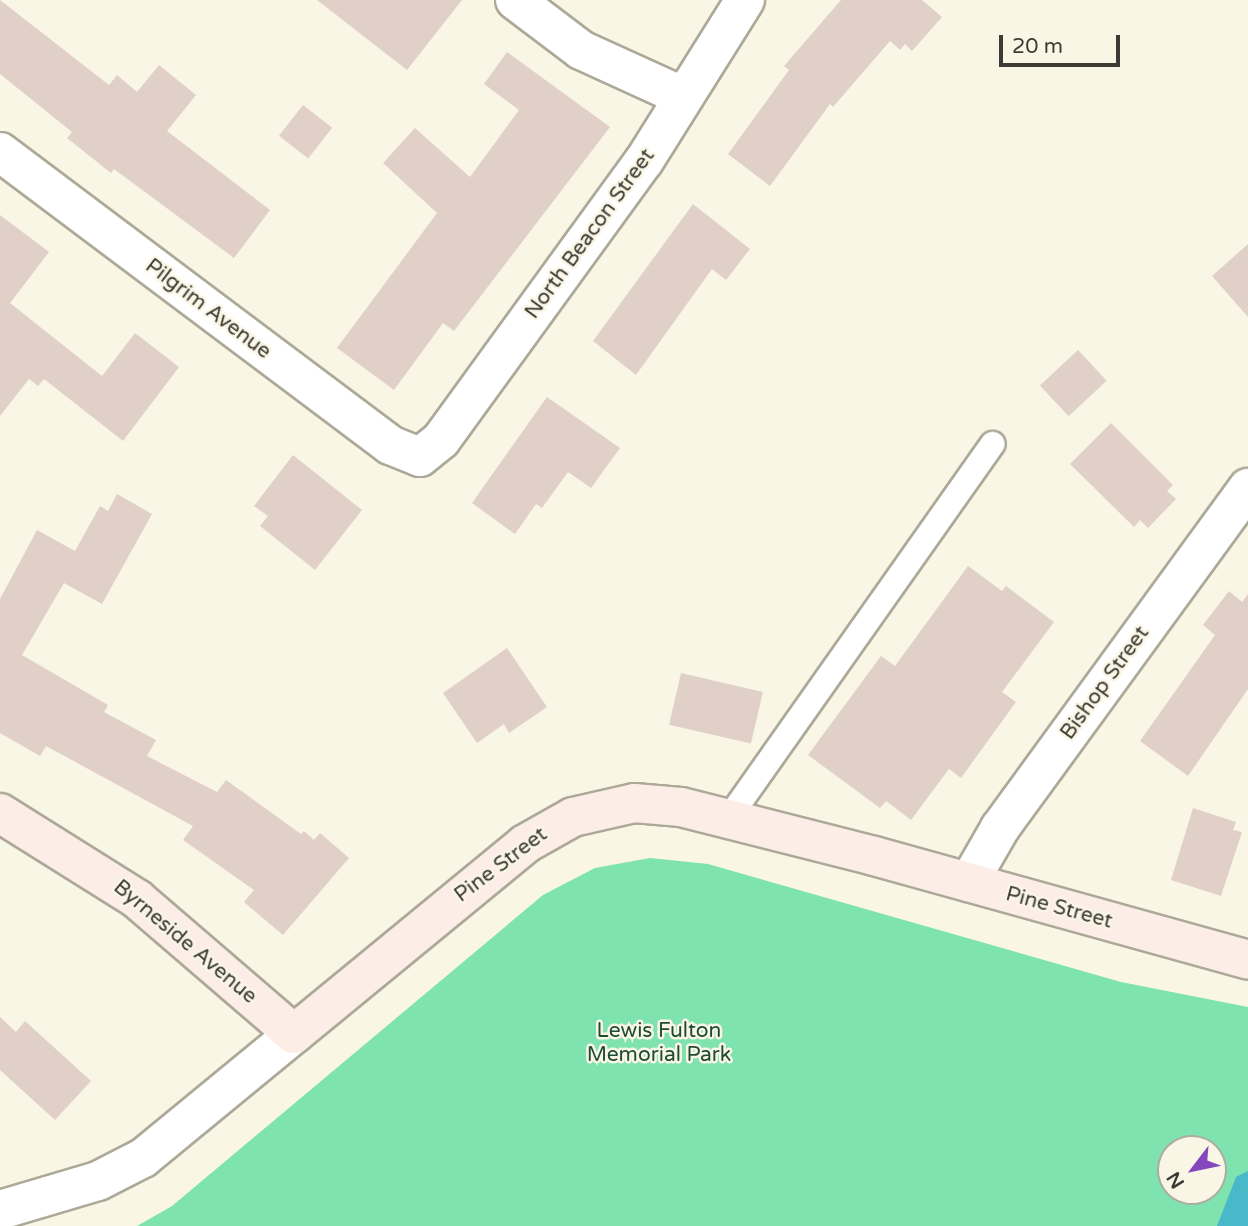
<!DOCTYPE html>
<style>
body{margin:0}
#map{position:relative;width:1248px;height:1226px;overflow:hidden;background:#f9f6e5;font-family:"Varela Round",sans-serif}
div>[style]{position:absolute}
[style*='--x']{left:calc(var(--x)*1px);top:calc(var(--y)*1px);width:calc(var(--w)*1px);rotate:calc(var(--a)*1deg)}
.green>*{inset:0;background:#7fe3b0}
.water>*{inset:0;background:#49b8c8}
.building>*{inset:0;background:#e1d0c7;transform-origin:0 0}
.roads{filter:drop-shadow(2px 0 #aca999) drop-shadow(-2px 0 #aca999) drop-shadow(0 2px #aca999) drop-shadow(0 -2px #aca999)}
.lane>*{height:24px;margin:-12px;padding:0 12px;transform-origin:12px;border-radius:12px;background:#fff}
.street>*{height:38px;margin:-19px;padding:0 19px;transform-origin:19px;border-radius:19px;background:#fff}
.secondary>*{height:38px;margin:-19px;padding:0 19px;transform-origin:19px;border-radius:19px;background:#fdede7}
span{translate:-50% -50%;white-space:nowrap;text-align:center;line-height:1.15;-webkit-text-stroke:5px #f9f6e5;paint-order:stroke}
.street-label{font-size:21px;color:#3d3b35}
.park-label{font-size:21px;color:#1e4b35}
.north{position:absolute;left:1157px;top:1135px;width:70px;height:70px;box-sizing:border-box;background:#f9f6e5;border:2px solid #aeab9f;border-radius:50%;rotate:238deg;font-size:19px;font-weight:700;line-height:28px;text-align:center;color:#3d3b35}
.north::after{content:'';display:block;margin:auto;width:24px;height:32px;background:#8547bd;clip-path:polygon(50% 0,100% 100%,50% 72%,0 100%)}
.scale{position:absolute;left:999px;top:35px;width:121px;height:32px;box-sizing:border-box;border:4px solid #3d3b35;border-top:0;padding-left:9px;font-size:21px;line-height:24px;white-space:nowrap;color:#3d3b35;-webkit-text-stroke:5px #f9f6e5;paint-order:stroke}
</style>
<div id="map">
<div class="green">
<i style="clip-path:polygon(evenodd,650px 858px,708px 864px,1121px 982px,1248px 1007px,1248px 1226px,137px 1226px,172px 1206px,543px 895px,595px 868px,650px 858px,1171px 1149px,1213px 1149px,1213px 1191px,1171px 1191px,1171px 1149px)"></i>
</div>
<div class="water">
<i style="clip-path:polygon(1248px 1171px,1248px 1226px,1217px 1226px,1236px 1177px)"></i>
</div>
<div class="building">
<i style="clip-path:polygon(0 0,109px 85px,117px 75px,137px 92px,159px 65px,196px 95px,167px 131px,270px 210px,234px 258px,114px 169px,111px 173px,67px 138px,72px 132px,0 74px)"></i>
<i style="clip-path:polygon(317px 0,462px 0,407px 70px)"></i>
<i style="clip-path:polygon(841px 0,922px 0,942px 17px,912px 51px,905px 44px,900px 50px,890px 41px,833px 107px,830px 104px,770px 186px,728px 154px,789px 70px,784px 66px)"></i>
<i style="clip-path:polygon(507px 52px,610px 127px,454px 331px,443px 323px,394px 390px,337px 348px,437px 213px,383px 163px,415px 128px,470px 177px,519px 110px,484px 84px)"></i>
<i style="left:303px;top:105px;width:37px;height:39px;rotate:38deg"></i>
<i style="clip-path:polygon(693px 204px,750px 249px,726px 280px,712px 269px,636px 375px,593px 341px)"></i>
<i style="clip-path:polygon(0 215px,49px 252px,10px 303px,102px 376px,135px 333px,179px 367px,123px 441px,44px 379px,38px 386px,29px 379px,0 416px)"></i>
<i style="clip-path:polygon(1248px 244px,1248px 317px,1212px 276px)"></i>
<i style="left:1078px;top:350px;width:42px;height:52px;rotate:47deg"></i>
<i style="clip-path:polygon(547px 397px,620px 448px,591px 488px,568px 472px,542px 508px,536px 504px,515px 534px,472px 503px)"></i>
<i style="clip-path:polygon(1111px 423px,1173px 485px,1167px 491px,1176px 499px,1148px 528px,1140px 520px,1134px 527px,1070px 464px)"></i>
<i style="clip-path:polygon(293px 455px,362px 510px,315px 570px,260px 526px,268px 516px,254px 506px)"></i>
<i style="clip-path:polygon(117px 494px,152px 514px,102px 604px,64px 583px,22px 655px,108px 705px,104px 712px,156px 740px,147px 756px,217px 792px,226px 780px,301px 834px,304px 831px,314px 840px,320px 833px,349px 858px,283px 935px,244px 902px,254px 890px,183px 840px,193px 826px,46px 746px,40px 756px,0 733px,0 599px,37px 530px,75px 551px,100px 506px,108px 511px)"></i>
<i style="clip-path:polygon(968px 566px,1002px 591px,1006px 586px,1054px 622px,1002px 692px,1016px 702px,961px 778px,949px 769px,911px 820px,886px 801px,880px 808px,808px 755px,881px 656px,895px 666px)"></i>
<i style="clip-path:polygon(1229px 591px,1242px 602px,1248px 594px,1248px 689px,1188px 776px,1140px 741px,1215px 635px,1203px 625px)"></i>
<i style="clip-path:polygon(507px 648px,547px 707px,509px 733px,504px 724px,477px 743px,443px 693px)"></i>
<i style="left:681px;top:673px;width:84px;height:53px;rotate:13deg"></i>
<i style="clip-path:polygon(1193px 808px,1236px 822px,1233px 830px,1242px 832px,1221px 896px,1171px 880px)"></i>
<i style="clip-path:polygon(0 1017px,16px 1032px,25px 1021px,91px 1081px,55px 1120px,0 1070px)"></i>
</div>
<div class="roads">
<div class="lane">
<i style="--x:728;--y:819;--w:459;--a:-54.8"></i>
</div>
<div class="street">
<i style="--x:515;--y:0;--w:83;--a:37.1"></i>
<i style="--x:581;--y:50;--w:113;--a:24.5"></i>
<i style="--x:0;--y:152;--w:488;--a:36.9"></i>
<i style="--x:390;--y:445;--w:32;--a:22"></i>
<i style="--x:420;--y:457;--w:27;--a:-39"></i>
<i style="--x:441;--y:440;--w:345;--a:-54"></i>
<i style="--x:644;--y:161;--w:190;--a:-57.9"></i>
<i style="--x:969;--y:882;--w:62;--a:-60.1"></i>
<i style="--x:1000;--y:828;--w:421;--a:-53.9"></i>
<i style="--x:0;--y:1210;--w:102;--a:-16.5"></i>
<i style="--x:98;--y:1181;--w:51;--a:-27.1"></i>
<i style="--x:143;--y:1158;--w:195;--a:-39.4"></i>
</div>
<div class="secondary">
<i style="--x:0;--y:813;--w:162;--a:32.1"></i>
<i style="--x:137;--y:899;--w:207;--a:40.7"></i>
<i style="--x:294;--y:1034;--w:299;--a:-39.4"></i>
<i style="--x:525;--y:844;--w:55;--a:-29.4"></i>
<i style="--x:573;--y:817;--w:63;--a:-12.9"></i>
<i style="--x:634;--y:803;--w:47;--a:4.9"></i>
<i style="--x:681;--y:807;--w:199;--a:14.2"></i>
<i style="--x:874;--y:856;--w:388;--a:15.5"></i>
</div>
</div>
<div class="street-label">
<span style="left:590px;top:234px;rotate:-54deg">North Beacon Street</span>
<span style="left:208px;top:309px;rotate:37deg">Pilgrim Avenue</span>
<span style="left:1105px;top:683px;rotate:-54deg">Bishop Street</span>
<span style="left:501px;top:865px;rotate:-37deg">Pine Street</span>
<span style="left:1059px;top:908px;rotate:15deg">Pine Street</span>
<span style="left:185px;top:942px;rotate:40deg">Byrneside Avenue</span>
</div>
<div class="park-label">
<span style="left:659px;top:1043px">Lewis Fulton<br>Memorial Park</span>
</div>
<div class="north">N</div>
<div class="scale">20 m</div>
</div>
